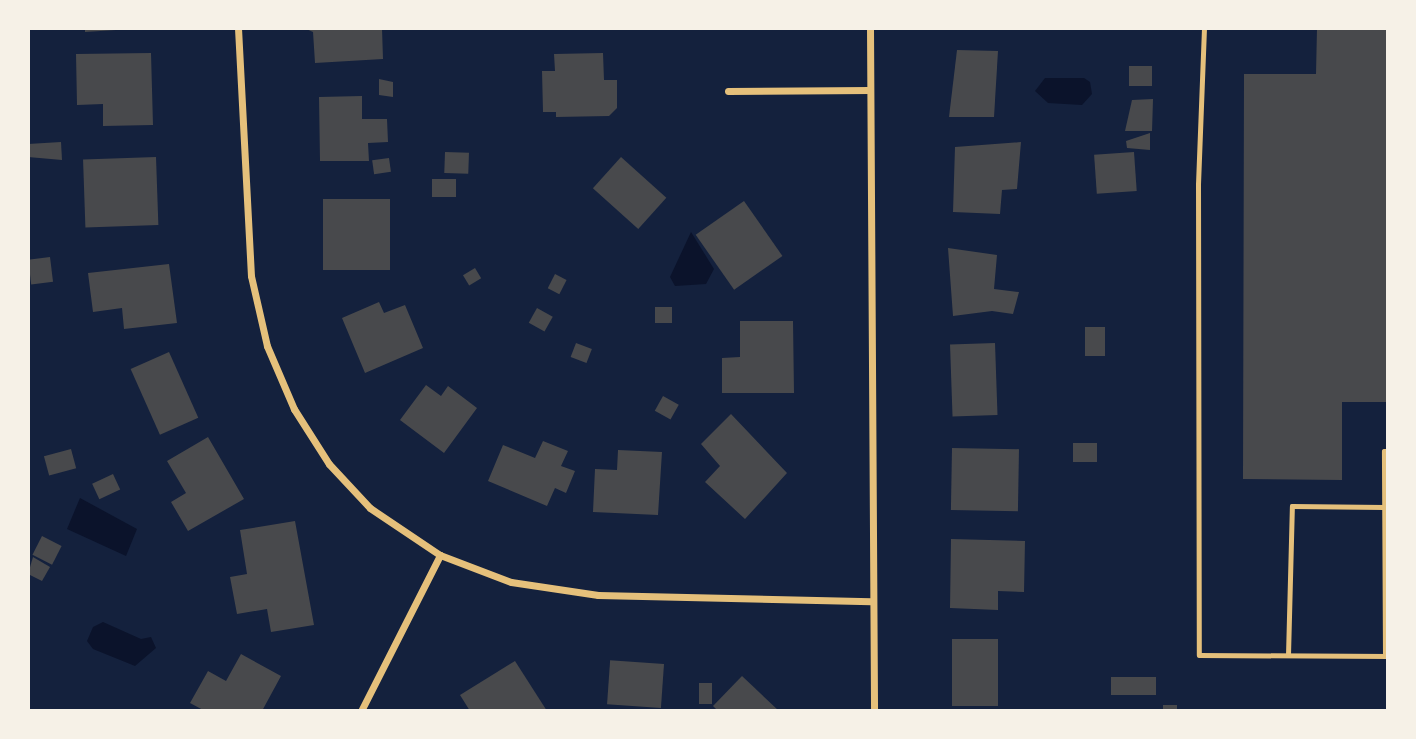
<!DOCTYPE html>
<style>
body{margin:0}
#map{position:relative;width:1416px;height:739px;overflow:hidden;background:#14213d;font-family:Commissioner,sans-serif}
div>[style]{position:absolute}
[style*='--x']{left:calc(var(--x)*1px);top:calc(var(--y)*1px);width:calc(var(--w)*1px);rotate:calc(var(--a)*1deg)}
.water>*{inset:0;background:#0b132b}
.building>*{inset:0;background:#48494c;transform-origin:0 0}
.service>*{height:5px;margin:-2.5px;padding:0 2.5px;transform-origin:2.5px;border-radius:2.5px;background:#e5c07b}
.minor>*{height:7px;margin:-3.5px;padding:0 3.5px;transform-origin:3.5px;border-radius:3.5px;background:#e5c07b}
span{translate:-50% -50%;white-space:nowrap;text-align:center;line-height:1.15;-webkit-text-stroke:5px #f6f1e7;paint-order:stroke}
.frame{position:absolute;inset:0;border:30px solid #f6f1e7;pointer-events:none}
</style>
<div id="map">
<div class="water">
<i style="clip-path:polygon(1045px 78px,1084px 78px,1090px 82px,1092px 94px,1082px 105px,1048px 103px,1035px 91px)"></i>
<i style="clip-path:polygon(691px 232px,714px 269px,706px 284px,675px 286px,670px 277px)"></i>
<i style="clip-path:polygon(80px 498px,137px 529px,126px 556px,67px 529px)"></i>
<i style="clip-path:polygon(103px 622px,141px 639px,151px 637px,156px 648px,135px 666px,93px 649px,87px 641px,93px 627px)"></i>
</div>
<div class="building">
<i style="clip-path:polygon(85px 28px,116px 28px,116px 30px,85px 32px)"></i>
<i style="clip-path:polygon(304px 28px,382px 28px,383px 59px,315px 63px,313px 32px)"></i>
<i style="clip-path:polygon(1317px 28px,1388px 28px,1388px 402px,1342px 402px,1342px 480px,1243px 479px,1244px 74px,1316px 74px)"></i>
<i style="clip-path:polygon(957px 50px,998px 51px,994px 117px,949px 117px)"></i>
<i style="clip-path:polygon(151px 53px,153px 125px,103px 126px,103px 104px,77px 105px,76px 54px)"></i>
<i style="clip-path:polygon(603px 53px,604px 80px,617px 80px,617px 108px,609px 116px,556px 117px,556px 112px,543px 112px,542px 71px,555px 71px,554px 54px)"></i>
<i style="left:1129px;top:66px;width:23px;height:20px"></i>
<i style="clip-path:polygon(379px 79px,393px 82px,393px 97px,379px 95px)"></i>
<i style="clip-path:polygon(362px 96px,362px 119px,387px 119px,388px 142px,368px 143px,369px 161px,320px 161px,319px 97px)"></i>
<i style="clip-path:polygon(1153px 99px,1152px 131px,1125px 131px,1132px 100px)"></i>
<i style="clip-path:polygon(1150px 133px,1150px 150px,1127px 148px,1126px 141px)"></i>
<i style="clip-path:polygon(61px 142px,62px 160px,28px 157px,28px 144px)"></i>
<i style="clip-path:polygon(1021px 142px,1017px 189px,1002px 190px,1000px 214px,953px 212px,955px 147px)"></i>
<i style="left:445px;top:152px;width:24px;height:21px;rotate:2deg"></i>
<i style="left:1134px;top:152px;width:39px;height:40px;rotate:86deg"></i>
<i style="left:156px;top:157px;width:68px;height:73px;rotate:88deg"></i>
<i style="left:621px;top:157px;width:61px;height:42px;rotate:42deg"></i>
<i style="left:389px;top:158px;width:14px;height:17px;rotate:82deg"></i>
<i style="left:432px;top:179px;width:24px;height:18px"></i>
<i style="left:323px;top:199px;width:67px;height:71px"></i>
<i style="left:744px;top:201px;width:67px;height:59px;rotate:55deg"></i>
<i style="clip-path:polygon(948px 248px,997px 255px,994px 289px,1019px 292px,1013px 314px,992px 311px,953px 316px)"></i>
<i style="left:50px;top:257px;width:25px;height:22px;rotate:83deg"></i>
<i style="clip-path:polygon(169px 264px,177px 323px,124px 329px,122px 308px,93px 312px,88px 273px)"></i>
<i style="left:475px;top:268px;width:12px;height:14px;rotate:59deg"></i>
<i style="left:555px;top:274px;width:13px;height:16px;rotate:27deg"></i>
<i style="clip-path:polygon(379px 302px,384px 313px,405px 305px,423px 348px,365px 373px,342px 318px)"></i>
<i style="left:655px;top:307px;width:17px;height:16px"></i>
<i style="left:537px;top:308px;width:18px;height:17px;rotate:29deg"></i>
<i style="clip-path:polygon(740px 321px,793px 321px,794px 393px,722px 393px,722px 358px,740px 357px)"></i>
<i style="left:1085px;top:327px;width:20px;height:29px"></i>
<i style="left:576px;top:343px;width:17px;height:15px;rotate:21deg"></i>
<i style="left:995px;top:343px;width:72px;height:45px;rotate:88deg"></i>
<i style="left:169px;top:352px;width:72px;height:42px;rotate:66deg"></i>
<i style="clip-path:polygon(426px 385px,441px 396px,448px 386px,477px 408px,444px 453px,400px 420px)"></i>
<i style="left:663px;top:396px;width:18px;height:17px;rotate:29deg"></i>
<i style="clip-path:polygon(731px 414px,787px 473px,745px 519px,705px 482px,720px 466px,701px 444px)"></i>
<i style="clip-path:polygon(208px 437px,244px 499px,188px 531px,171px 502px,186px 493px,167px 461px)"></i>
<i style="clip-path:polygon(543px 441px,568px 451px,561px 466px,575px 471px,566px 493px,555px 488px,547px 506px,488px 481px,503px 445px,535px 458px)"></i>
<i style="left:1073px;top:443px;width:24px;height:19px"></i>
<i style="left:952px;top:448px;width:67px;height:62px;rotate:1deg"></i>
<i style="left:71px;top:449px;width:20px;height:28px;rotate:75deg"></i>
<i style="clip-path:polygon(618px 450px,662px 452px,658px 515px,593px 512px,595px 469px,617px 470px)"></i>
<i style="left:113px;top:474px;width:17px;height:23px;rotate:65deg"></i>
<i style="clip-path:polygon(295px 521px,314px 625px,271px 632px,267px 609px,237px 614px,230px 577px,247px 574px,240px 530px)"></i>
<i style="left:42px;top:536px;width:22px;height:21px;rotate:27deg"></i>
<i style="clip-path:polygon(951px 539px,1025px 541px,1024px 592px,998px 591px,998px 610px,950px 608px)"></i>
<i style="clip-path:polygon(33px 557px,50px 567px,42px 581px,28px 574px)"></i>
<i style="left:952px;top:639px;width:46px;height:67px"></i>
<i style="clip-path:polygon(241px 654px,281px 676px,262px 711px,205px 711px,190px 703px,208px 671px,226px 681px)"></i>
<i style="clip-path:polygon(515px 661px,547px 711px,470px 711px,460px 695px)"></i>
<i style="left:664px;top:664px;width:44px;height:54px;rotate:94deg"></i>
<i style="clip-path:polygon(742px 676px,779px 711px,718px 711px,713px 706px)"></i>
<i style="left:1111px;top:677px;width:45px;height:18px"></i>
<i style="left:699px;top:683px;width:13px;height:21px"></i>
<i style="left:1163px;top:705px;width:14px;height:6px"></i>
</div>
<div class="service">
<i style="--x:1204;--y:28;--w:156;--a:92.2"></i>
<i style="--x:1198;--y:184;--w:471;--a:89.9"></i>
<i style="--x:1199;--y:655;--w:189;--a:0.3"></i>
<i style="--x:1288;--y:655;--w:149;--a:-88.5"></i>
<i style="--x:1292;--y:506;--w:92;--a:0.6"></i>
<i style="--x:1385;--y:656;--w:205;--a:-90.3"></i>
<i style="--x:1384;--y:451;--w:4;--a:0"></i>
</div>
<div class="minor">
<i style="--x:238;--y:28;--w:248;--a:87"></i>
<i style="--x:251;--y:276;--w:72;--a:77.1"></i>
<i style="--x:267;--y:346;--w:69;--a:66.8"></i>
<i style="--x:294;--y:409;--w:65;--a:57.5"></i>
<i style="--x:329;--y:464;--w:60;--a:47"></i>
<i style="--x:370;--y:508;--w:84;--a:33.9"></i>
<i style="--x:440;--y:555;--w:76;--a:20.8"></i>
<i style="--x:511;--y:582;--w:88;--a:8.5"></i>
<i style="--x:598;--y:595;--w:273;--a:1.3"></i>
<i style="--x:870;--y:28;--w:683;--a:89.66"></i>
<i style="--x:728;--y:91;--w:142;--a:-0.4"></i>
<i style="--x:361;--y:711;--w:175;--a:-63.1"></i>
</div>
<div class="frame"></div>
</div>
